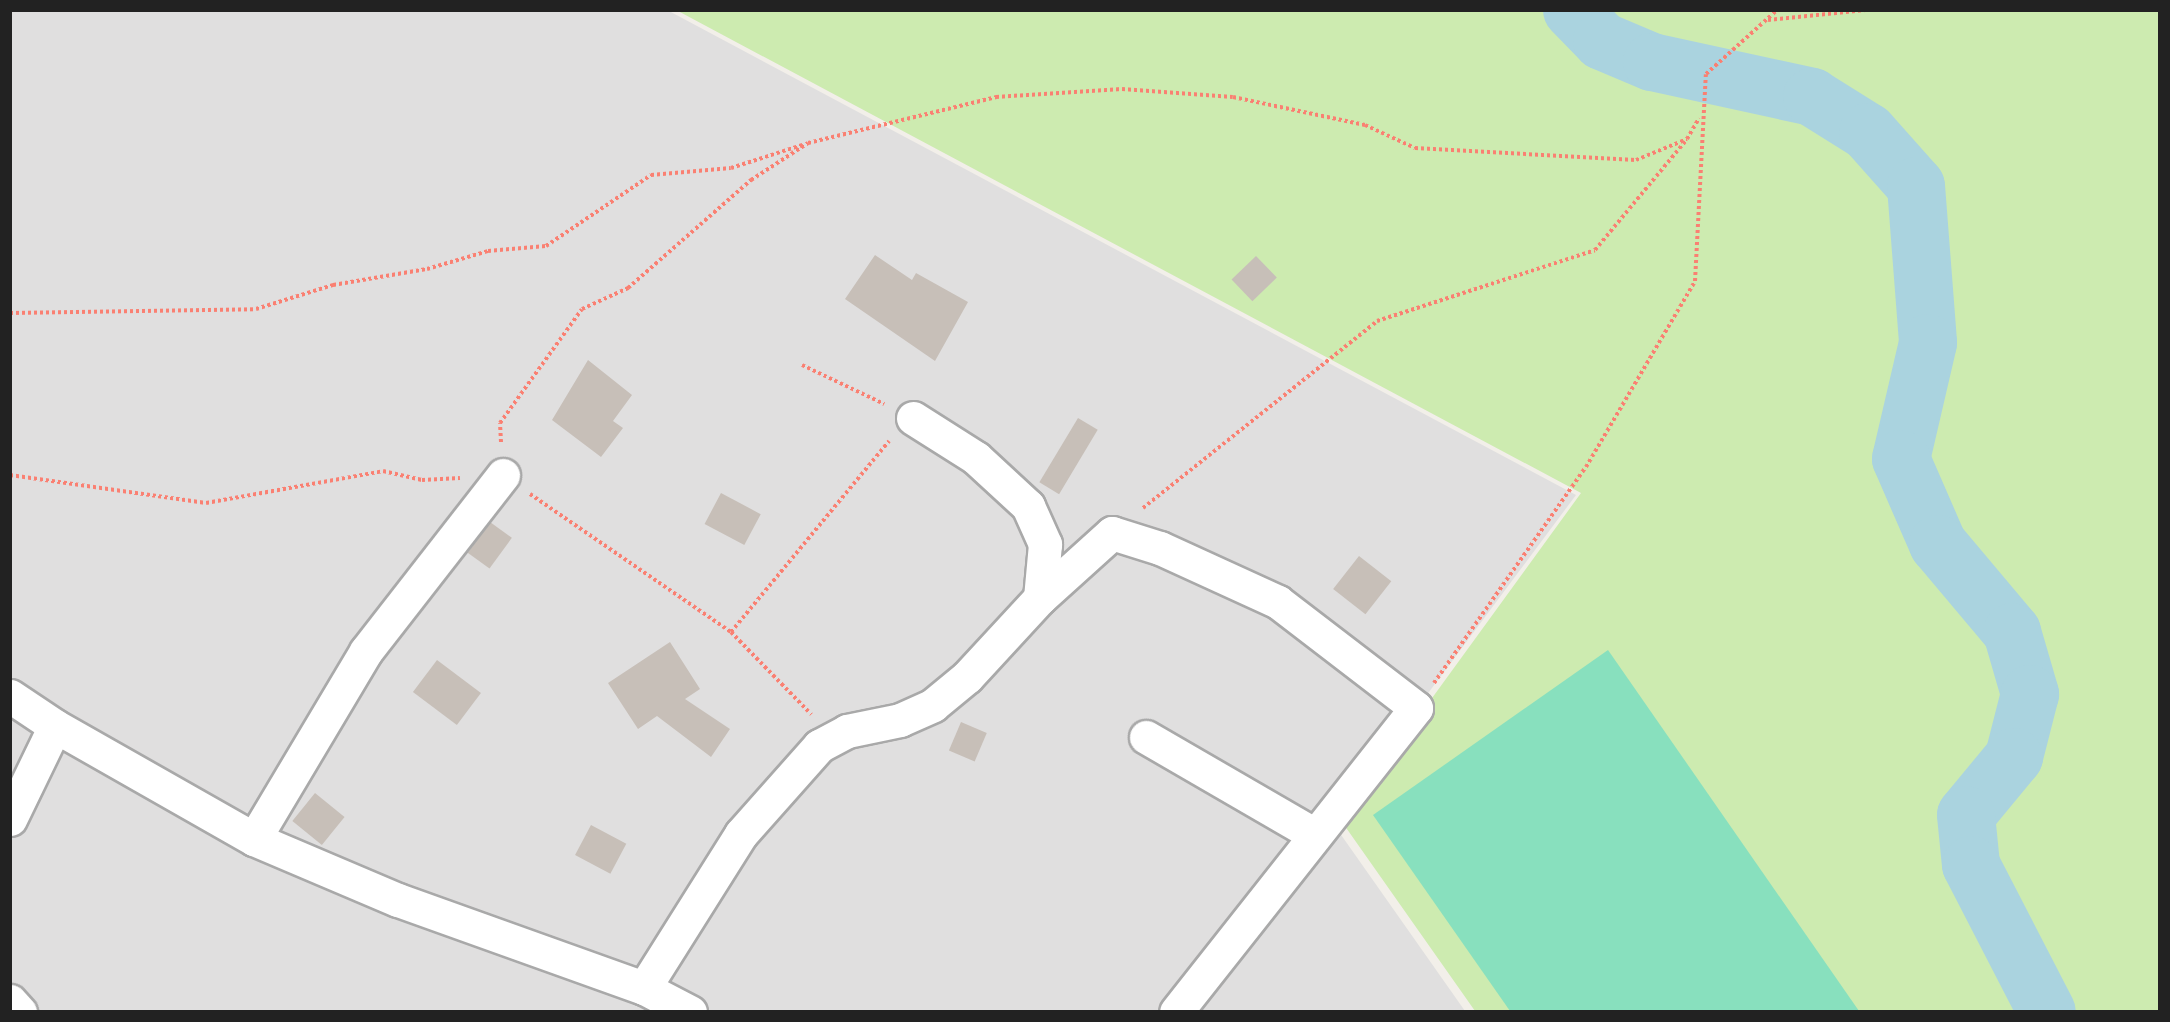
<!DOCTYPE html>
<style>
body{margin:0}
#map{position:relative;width:2170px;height:1022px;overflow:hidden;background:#f2efe9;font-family:"DM Sans",sans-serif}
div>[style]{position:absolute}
.residential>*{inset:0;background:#e0dfdf}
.grass>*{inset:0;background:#cdebb0}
.pitch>*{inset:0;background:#88e0be}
.river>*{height:58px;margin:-29px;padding:0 29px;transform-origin:29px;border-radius:29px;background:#aad3df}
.building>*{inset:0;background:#c7bfb8;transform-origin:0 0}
.path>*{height:4px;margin-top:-2px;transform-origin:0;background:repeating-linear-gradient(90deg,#fa8072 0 3px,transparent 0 6px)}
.roads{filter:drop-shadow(2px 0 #a9a9a9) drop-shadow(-2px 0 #a9a9a9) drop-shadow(0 2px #a9a9a9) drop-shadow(0 -2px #a9a9a9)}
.minor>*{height:33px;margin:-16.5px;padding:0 16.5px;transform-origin:16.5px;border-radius:16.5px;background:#fff}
span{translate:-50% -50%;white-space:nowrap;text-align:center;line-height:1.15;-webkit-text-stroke:5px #fff;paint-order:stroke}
.frame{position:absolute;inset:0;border:12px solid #222;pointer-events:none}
</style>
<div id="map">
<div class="residential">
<i style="clip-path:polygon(10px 11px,669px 11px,1576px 495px,1332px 822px,1465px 1011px,11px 1011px)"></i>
</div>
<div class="grass">
<i style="clip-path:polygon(678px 11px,2159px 11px,2159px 1011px,1475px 1011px,1342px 822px,1581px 493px)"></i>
</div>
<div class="pitch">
<i style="clip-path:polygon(1608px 650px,1859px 1011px,1510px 1011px,1373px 815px)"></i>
</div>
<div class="river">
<i style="left:1572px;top:10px;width:43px;rotate:45.9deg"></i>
<i style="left:1602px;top:41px;width:54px;rotate:22.8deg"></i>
<i style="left:1652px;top:62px;width:164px;rotate:12.3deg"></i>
<i style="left:1812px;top:97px;width:66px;rotate:32deg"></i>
<i style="left:1868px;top:132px;width:72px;rotate:48.4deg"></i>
<i style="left:1916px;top:186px;width:157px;rotate:85.6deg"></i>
<i style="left:1928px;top:343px;width:119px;rotate:103.1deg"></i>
<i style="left:1901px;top:459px;width:93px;rotate:66.5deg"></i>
<i style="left:1938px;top:544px;width:115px;rotate:49.9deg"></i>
<i style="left:2012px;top:632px;width:65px;rotate:73.8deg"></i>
<i style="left:2030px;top:694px;width:65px;rotate:104.3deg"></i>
<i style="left:2014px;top:757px;width:75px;rotate:129.6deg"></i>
<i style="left:1966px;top:815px;width:50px;rotate:84.3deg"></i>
<i style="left:1971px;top:865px;width:165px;rotate:62.7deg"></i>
</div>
<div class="building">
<i style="clip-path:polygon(875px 255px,912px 280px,916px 273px,968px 302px,935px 361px,845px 299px)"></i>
<i style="left:1256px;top:256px;width:30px;height:34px;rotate:46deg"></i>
<i style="clip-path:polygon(588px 360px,632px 395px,613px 421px,623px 428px,601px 457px,552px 420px)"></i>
<i style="left:1078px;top:418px;width:23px;height:75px;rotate:31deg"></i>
<i style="left:721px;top:493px;width:45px;height:35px;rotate:28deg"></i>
<i style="left:490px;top:522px;width:27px;height:38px;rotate:36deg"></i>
<i style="left:1359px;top:556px;width:41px;height:42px;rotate:38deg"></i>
<i style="clip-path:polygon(670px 642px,700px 689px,685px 699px,730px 729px,711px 757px,657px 716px,638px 729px,608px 683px)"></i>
<i style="left:437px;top:660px;width:55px;height:40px;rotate:37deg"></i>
<i style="left:961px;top:722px;width:28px;height:31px;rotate:23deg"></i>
<i style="left:315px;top:793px;width:38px;height:36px;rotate:39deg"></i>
<i style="left:591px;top:825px;width:40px;height:34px;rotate:28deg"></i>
</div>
<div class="path">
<i style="left:1768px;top:20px;width:98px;rotate:-5.9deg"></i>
<i style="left:10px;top:313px;width:246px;rotate:-0.9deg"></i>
<i style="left:256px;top:309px;width:81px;rotate:-17.3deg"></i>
<i style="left:333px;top:285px;width:95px;rotate:-9.7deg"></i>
<i style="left:427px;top:269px;width:64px;rotate:-16.4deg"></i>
<i style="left:488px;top:251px;width:58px;rotate:-4.9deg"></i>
<i style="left:546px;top:246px;width:127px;rotate:-34.1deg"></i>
<i style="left:651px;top:175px;width:80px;rotate:-5deg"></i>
<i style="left:731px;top:168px;width:75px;rotate:-17.9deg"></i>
<i style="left:802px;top:365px;width:91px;rotate:25.4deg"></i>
<i style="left:501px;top:442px;width:19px;rotate:-93deg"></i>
<i style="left:500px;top:423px;width:140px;rotate:-54.3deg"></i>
<i style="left:582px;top:309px;width:51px;rotate:-24.5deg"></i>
<i style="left:628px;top:288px;width:164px;rotate:-41.3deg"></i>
<i style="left:751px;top:180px;width:68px;rotate:-33deg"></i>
<i style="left:808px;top:143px;width:194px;rotate:-13.7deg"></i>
<i style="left:996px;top:97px;width:126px;rotate:-3.6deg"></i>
<i style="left:1122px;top:89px;width:111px;rotate:4.1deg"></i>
<i style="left:1233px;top:97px;width:135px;rotate:12deg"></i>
<i style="left:1365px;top:125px;width:55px;rotate:24.7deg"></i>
<i style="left:1415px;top:148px;width:221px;rotate:3.1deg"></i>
<i style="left:1636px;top:160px;width:55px;rotate:-22.4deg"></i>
<i style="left:10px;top:475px;width:198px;rotate:8.1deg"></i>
<i style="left:206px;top:503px;width:180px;rotate:-10.2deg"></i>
<i style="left:383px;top:471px;width:40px;rotate:13deg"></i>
<i style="left:422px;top:480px;width:38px;rotate:-3deg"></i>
<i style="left:530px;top:494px;width:244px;rotate:34.5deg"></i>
<i style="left:731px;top:632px;width:115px;rotate:45.7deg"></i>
<i style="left:1143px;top:508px;width:300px;rotate:-38.6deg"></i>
<i style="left:1377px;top:321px;width:229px;rotate:-18deg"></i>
<i style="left:1595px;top:250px;width:144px;rotate:-50.3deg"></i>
<i style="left:1687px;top:139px;width:24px;rotate:-60deg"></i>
<i style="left:731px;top:632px;width:248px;rotate:-50.4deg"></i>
<i style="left:1434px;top:683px;width:264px;rotate:-54.9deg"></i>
<i style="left:1586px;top:467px;width:216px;rotate:-59.6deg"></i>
<i style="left:1695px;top:281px;width:207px;rotate:-87deg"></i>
<i style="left:1706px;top:74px;width:96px;rotate:-42deg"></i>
</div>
<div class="roads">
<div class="minor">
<i style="left:913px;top:418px;width:75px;rotate:32.4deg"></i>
<i style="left:976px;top:458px;width:71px;rotate:42.7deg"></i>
<i style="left:1028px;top:506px;width:42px;rotate:65.9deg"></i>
<i style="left:1045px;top:544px;width:54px;rotate:95.3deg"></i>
<i style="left:10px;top:696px;width:54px;rotate:33.7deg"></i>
<i style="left:55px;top:726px;width:229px;rotate:29.6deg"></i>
<i style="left:254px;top:839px;width:156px;rotate:23deg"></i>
<i style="left:398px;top:900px;width:261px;rotate:19.7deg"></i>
<i style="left:644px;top:988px;width:52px;rotate:27.6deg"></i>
<i style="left:1146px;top:737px;width:195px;rotate:30.1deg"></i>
<i style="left:10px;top:819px;width:103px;rotate:-64.2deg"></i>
<i style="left:254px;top:839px;width:219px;rotate:-59.2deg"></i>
<i style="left:366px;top:651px;width:223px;rotate:-52.1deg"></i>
<i style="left:644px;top:988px;width:182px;rotate:-57.8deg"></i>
<i style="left:741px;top:834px;width:118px;rotate:-48.4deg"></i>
<i style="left:819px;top:746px;width:32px;rotate:-28deg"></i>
<i style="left:847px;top:731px;width:54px;rotate:-11.7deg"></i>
<i style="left:900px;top:720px;width:36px;rotate:-24deg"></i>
<i style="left:933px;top:705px;width:44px;rotate:-39.5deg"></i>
<i style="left:967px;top:677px;width:108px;rotate:-47.3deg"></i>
<i style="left:1040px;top:598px;width:97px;rotate:-42.1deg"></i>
<i style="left:1112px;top:533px;width:50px;rotate:17.4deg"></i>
<i style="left:1160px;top:548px;width:130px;rotate:24.6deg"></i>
<i style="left:1278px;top:602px;width:174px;rotate:37.5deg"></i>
<i style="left:1416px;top:708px;width:387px;rotate:128.3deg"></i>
<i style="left:10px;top:1001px;width:15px;rotate:48deg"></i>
</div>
</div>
<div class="frame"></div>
</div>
